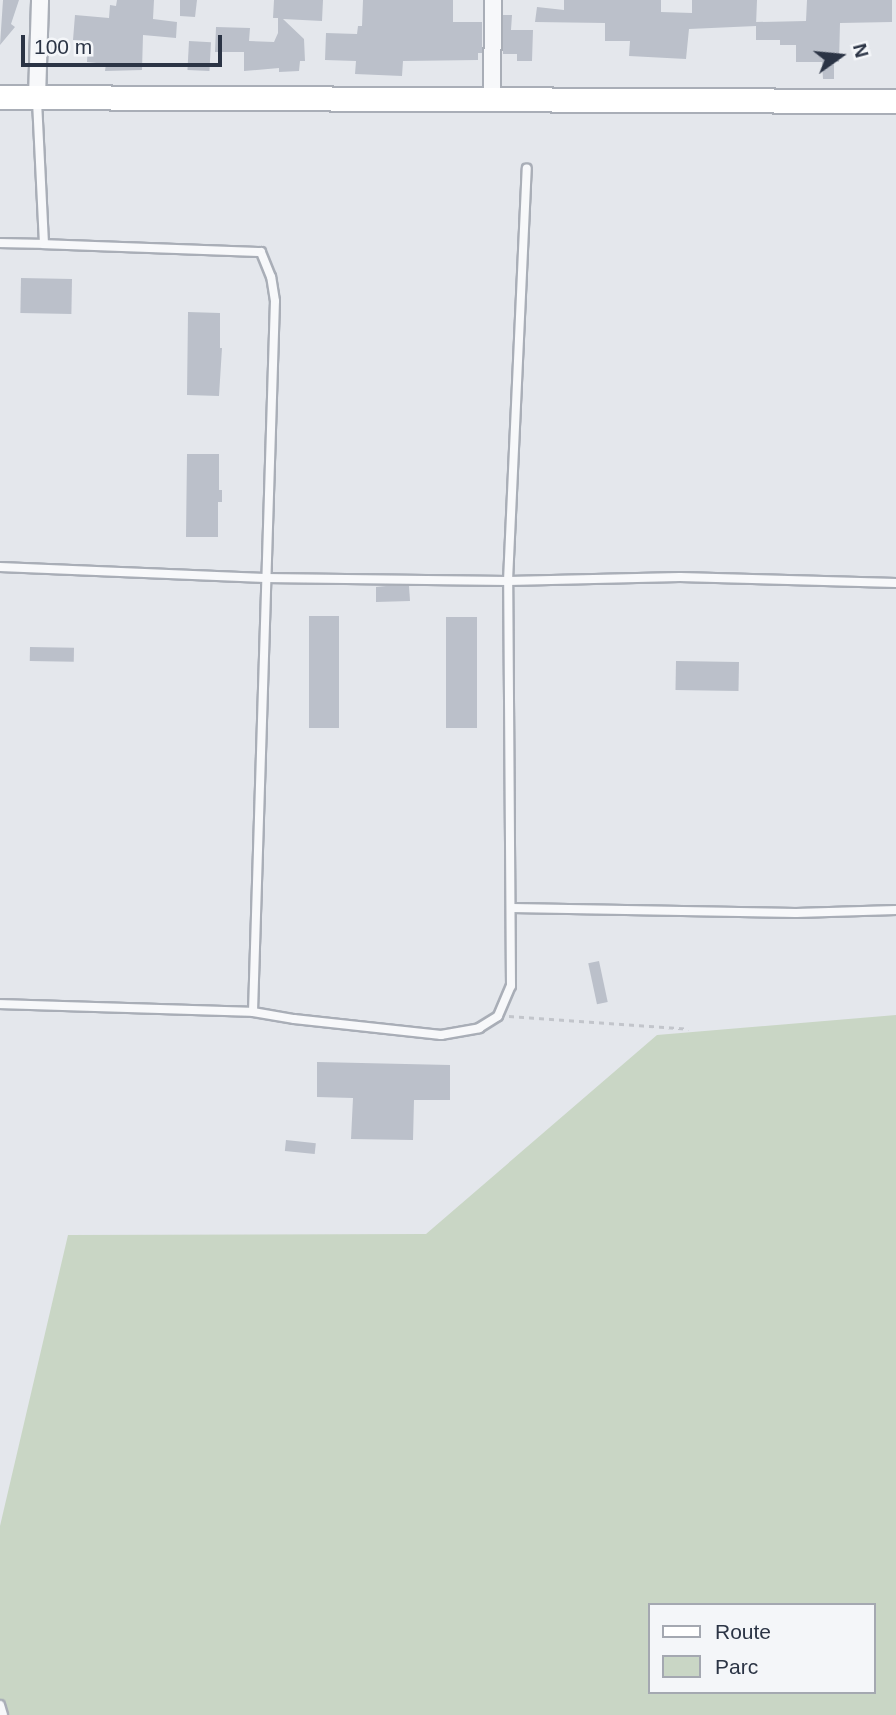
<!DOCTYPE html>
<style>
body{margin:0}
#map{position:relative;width:896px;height:1715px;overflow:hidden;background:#e4e7ec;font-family:Arial,sans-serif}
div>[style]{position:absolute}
.green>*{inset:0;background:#c9d6c5}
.building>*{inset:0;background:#bbc0ca;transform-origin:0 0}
.path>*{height:2.5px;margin-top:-1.25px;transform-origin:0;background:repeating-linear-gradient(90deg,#c2c5cb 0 5px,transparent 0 10px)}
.roads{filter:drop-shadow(2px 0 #a9aeb7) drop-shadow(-2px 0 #a9aeb7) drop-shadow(0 2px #a9aeb7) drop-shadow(0 -2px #a9aeb7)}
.lane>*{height:8px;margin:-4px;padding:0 4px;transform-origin:4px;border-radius:4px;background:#f7f8fa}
.street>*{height:16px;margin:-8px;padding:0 8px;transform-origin:8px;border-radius:8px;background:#f7f8fa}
.secondary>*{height:23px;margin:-11.5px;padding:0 11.5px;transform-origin:11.5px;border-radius:11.5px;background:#fff}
span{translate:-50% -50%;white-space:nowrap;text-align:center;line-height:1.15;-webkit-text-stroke:6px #f4f6f9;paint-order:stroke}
.legend{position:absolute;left:648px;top:1603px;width:228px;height:91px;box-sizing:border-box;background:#f4f6f9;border:2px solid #a4a8b1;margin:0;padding:9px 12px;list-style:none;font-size:21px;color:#2b3445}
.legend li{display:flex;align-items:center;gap:14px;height:35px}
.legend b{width:35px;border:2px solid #a4a8b1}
.north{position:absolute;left:805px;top:21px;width:70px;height:70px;-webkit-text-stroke:5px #f4f6f9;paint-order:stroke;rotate:75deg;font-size:19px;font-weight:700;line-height:28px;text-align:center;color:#2b3445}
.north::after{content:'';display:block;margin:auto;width:24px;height:32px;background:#2b3445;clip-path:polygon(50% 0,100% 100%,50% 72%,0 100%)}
.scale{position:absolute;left:21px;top:35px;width:201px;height:32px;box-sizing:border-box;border:4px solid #2b3445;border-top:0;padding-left:9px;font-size:21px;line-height:24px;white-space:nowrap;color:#2b3445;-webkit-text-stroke:5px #f4f6f9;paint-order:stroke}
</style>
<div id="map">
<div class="green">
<i style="clip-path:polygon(evenodd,896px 1015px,896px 1715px,0 1715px,0 1526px,68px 1235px,426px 1234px,657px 1035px,896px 1015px,649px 1605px,873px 1605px,873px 1692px,649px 1692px,649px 1605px)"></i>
</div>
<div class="building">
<i style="clip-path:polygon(3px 0,19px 0,11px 24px,15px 27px,0 45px)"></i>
<i style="clip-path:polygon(117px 0,154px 0,153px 19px,177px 22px,176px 38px,143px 35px,142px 70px,105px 71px,106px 64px,87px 62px,88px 42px,73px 40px,75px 15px,109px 18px,110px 5px,116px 6px)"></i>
<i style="clip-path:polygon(180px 0,197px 0,195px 17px,180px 16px)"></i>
<i style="clip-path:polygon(274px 0,323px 0,322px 21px,283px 19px,304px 39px,305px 61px,300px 61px,299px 71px,279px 72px,279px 68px,244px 71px,244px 52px,215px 52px,216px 27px,250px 28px,249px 41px,274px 42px,278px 33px,278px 18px,273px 18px)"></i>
<i style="clip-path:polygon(363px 0,453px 0,453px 22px,482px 22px,482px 53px,478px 53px,478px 60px,403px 61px,402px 76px,355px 74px,356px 61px,325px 60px,326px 33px,357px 34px,358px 26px,362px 26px)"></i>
<i style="clip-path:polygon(564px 0,661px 0,661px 12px,692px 13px,692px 0,757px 0,756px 26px,689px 29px,686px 59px,629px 56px,630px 41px,605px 41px,605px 23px,535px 22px,537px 7px,564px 10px)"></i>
<i style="clip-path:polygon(807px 0,892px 0,892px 22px,840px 23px,839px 62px,834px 62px,834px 79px,823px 79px,822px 62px,796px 62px,796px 45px,780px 45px,780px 40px,756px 40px,756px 22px,806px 21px)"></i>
<i style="clip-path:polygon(503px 15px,512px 15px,511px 30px,533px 30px,532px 61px,517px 61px,517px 54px,503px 54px)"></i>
<i style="left:189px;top:41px;width:22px;height:29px;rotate:3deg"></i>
<i style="left:21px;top:278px;width:51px;height:35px;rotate:1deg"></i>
<i style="clip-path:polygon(188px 312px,220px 313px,220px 348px,222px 348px,219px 396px,187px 395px)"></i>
<i style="clip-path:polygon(187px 454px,219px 454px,219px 490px,222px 490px,222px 502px,218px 502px,218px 537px,186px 537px)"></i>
<i style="clip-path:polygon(386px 586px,409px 586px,410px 601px,376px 602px,376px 587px)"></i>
<i style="left:309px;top:616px;width:30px;height:112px"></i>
<i style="left:446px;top:617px;width:31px;height:111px"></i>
<i style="left:30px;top:647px;width:44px;height:14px;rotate:1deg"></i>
<i style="left:676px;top:661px;width:63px;height:29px;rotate:1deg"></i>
<i style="left:599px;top:961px;width:42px;height:11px;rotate:78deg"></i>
<i style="clip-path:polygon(317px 1062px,450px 1065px,450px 1100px,414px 1100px,413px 1140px,351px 1139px,353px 1098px,317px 1097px)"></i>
<i style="left:286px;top:1140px;width:30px;height:11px;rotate:6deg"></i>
</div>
<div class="path">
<i style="left:509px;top:1016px;width:180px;rotate:4.1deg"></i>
</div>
<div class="roads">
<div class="lane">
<i style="left:0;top:243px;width:44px;rotate:1.3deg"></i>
<i style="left:0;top:567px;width:265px;rotate:2.4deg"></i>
<i style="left:265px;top:578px;width:243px;rotate:0.7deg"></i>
<i style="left:508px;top:581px;width:172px;rotate:-1.3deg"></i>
<i style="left:680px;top:577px;width:216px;rotate:1.6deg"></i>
<i style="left:512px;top:908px;width:284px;rotate:1deg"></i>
<i style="left:796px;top:913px;width:100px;rotate:-1.7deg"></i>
<i style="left:0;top:1004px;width:253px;rotate:1.8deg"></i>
<i style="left:253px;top:1012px;width:711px;rotate:-88.23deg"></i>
<i style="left:275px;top:301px;width:24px;rotate:-99deg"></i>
<i style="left:271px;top:277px;width:27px;rotate:-112deg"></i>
<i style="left:261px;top:252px;width:217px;rotate:-177.9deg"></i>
<i style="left:44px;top:244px;width:143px;rotate:-92.8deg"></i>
<i style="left:253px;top:1012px;width:42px;rotate:9.7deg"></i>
<i style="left:294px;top:1019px;width:148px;rotate:6.2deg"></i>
<i style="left:441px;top:1035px;width:39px;rotate:-10deg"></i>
<i style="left:479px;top:1028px;width:22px;rotate:-32deg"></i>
<i style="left:498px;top:1016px;width:33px;rotate:-67deg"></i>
<i style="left:511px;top:986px;width:405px;rotate:-90.4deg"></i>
<i style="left:508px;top:581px;width:413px;rotate:-87.4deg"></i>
<i style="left:0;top:1705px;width:10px;rotate:73deg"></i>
</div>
<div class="street">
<i style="left:37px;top:97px;width:97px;rotate:-88.2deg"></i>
<i style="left:492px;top:99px;width:99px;rotate:-89.4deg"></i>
</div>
<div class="secondary">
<i style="left:0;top:97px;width:896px;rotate:0.26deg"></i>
</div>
</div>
<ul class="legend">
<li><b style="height:9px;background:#fff"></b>Route</li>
<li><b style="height:19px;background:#c9d6c5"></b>Parc</li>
</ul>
<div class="north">N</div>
<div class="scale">100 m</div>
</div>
